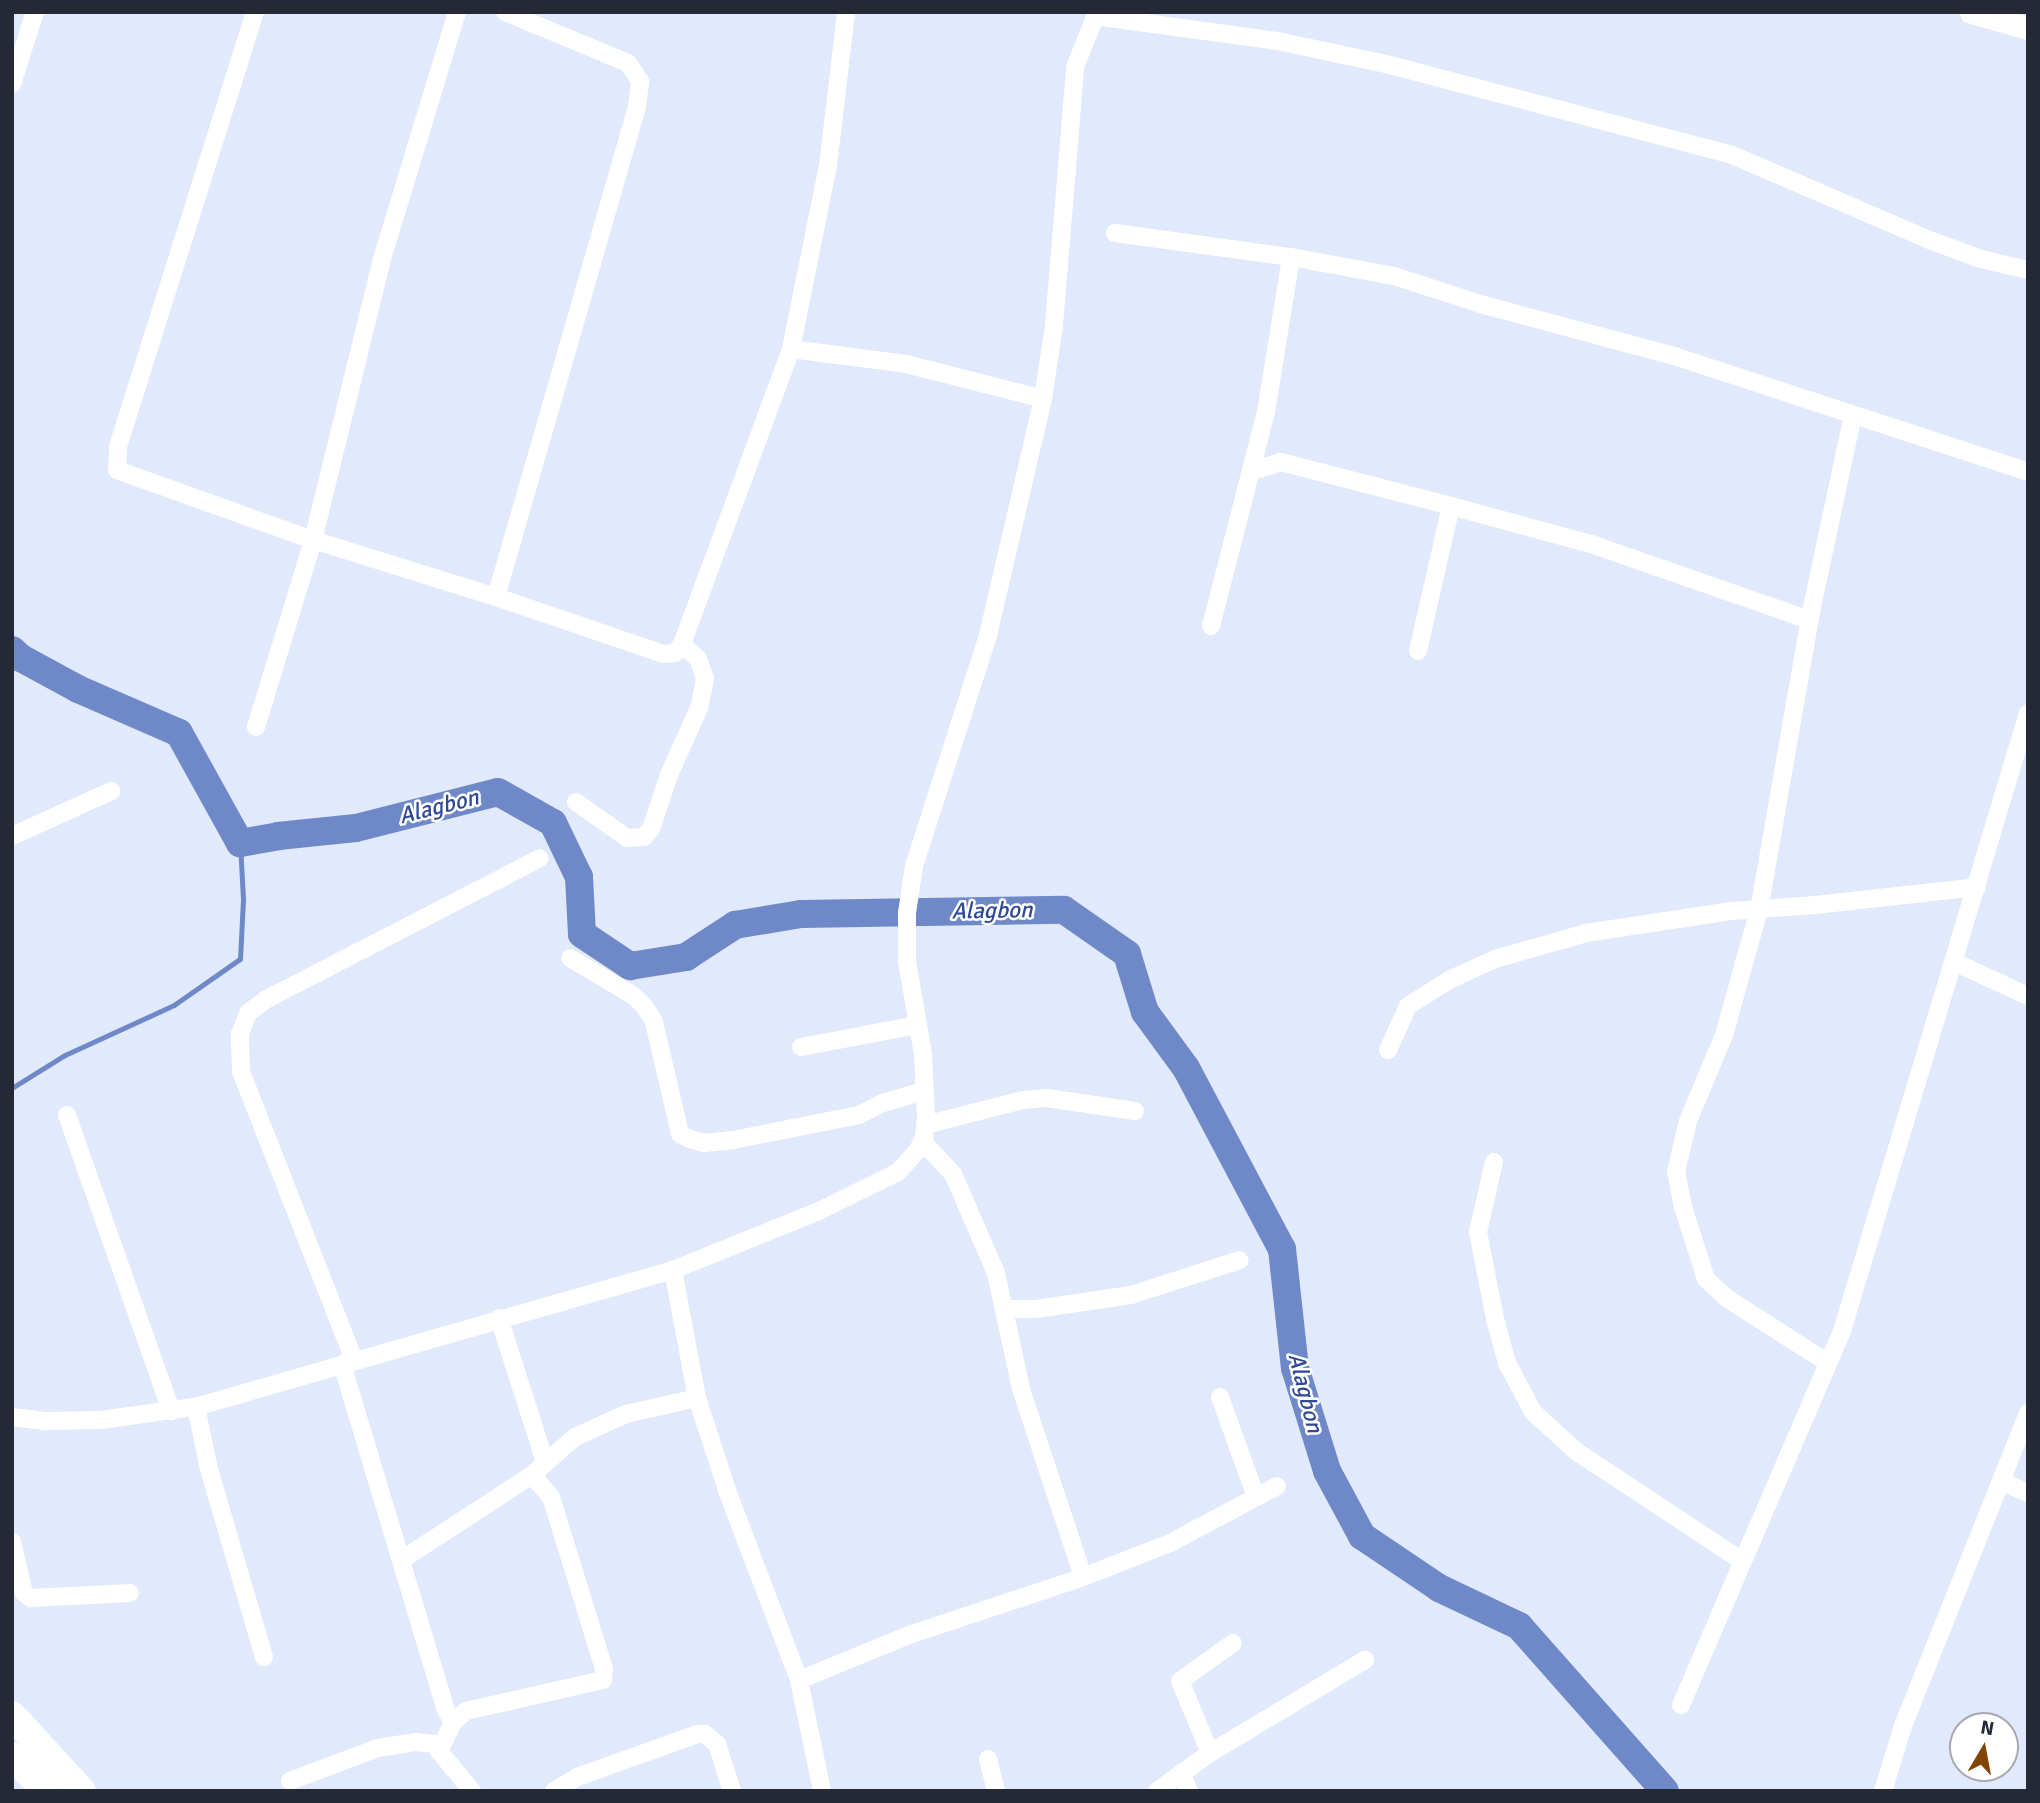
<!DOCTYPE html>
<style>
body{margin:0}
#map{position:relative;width:2040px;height:1803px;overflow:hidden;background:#e1e9fc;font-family:Signika,sans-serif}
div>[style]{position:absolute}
.stream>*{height:4.5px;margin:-2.25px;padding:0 2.25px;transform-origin:2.25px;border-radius:2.25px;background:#6f88c8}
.river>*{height:28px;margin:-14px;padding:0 14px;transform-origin:14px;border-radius:14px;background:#6f88c8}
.minor>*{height:18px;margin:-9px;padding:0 9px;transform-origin:9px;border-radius:9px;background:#fff}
.tertiary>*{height:23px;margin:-11.5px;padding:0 11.5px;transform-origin:11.5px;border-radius:11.5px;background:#fff}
.primary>*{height:28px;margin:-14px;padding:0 14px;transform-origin:14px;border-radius:14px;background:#fff}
span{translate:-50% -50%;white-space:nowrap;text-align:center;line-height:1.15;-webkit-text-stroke:5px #fff;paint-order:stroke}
.water-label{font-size:23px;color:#2f4996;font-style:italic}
.frame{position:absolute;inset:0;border:14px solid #242935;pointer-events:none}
.north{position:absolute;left:1949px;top:1712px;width:70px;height:70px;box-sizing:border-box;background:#fff;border:2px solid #a7a9ae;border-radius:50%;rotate:10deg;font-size:19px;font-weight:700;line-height:28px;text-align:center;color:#242935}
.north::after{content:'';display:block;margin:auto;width:24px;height:32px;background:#824404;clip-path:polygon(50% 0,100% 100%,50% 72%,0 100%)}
</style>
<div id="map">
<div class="stream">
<i style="left:12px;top:1088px;width:62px;rotate:-31.9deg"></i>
<i style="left:65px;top:1055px;width:120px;rotate:-24.6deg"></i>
<i style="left:174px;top:1005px;width:80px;rotate:-34.9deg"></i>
<i style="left:240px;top:959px;width:60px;rotate:-87.1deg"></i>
<i style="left:243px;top:899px;width:56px;rotate:-93.1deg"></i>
</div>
<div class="river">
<i style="left:12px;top:650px;width:12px;rotate:42deg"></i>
<i style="left:21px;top:658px;width:65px;rotate:28.5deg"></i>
<i style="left:78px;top:689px;width:110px;rotate:23.5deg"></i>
<i style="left:179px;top:733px;width:126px;rotate:61deg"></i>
<i style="left:240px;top:843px;width:39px;rotate:-10deg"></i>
<i style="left:278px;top:836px;width:78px;rotate:-5.9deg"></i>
<i style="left:356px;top:828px;width:146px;rotate:-14.2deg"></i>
<i style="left:498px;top:792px;width:63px;rotate:29.4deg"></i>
<i style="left:553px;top:823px;width:60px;rotate:64.3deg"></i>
<i style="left:579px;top:877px;width:57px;rotate:87deg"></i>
<i style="left:582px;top:934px;width:58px;rotate:33.7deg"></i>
<i style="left:630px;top:966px;width:57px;rotate:-9.1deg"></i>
<i style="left:686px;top:957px;width:59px;rotate:-33.1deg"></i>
<i style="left:735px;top:925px;width:67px;rotate:-9.5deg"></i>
<i style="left:801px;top:914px;width:263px;rotate:-0.9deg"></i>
<i style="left:1064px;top:910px;width:77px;rotate:34.9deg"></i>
<i style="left:1127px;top:954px;width:61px;rotate:72.8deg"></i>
<i style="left:1145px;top:1012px;width:69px;rotate:53.8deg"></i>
<i style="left:1186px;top:1068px;width:205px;rotate:62.1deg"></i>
<i style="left:1282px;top:1249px;width:120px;rotate:83.8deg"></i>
<i style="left:1295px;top:1368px;width:108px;rotate:72.7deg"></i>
<i style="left:1327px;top:1471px;width:74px;rotate:61.7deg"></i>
<i style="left:1362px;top:1536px;width:93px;rotate:34deg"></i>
<i style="left:1439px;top:1588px;width:89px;rotate:25.4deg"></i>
<i style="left:1519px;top:1626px;width:220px;rotate:48.5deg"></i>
</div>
<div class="minor">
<i style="left:255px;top:12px;width:456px;rotate:107.5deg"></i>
<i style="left:118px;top:447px;width:23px;rotate:92deg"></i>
<i style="left:117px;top:470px;width:208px;rotate:19.7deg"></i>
<i style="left:313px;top:540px;width:192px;rotate:17.3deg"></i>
<i style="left:496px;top:597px;width:176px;rotate:18.8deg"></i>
<i style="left:663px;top:654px;width:12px;rotate:-5deg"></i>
<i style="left:675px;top:653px;width:11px;rotate:-52deg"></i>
<i style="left:682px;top:644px;width:314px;rotate:-69.7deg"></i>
<i style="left:791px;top:349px;width:187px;rotate:-78.6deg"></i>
<i style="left:828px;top:166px;width:155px;rotate:-83.3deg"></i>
<i style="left:1095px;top:16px;width:184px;rotate:7.8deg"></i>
<i style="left:1277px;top:41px;width:111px;rotate:11.9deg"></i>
<i style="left:1386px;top:64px;width:358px;rotate:14.7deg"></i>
<i style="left:1732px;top:155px;width:218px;rotate:23.3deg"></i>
<i style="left:1932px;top:241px;width:52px;rotate:20.2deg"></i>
<i style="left:1981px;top:259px;width:48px;rotate:13.2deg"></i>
<i style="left:12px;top:84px;width:76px;rotate:-72.3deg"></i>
<i style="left:1115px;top:233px;width:178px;rotate:7.8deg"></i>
<i style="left:1291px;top:257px;width:105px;rotate:10.5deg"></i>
<i style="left:1394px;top:276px;width:95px;rotate:17.9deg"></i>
<i style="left:1484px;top:305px;width:197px;rotate:15deg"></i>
<i style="left:1674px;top:356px;width:373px;rotate:18.1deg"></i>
<i style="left:791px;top:349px;width:116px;rotate:7.4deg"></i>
<i style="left:906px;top:364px;width:141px;rotate:14.3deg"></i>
<i style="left:1252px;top:471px;width:30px;rotate:-17deg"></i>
<i style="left:1281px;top:462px;width:176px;rotate:14.5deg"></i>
<i style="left:1451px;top:506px;width:145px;rotate:15.2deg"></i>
<i style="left:1591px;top:544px;width:231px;rotate:19.2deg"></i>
<i style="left:496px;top:597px;width:510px;rotate:-73.95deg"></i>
<i style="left:637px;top:107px;width:26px;rotate:-83deg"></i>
<i style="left:640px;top:81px;width:22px;rotate:-124deg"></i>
<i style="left:628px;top:63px;width:133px;rotate:-157.5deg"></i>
<i style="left:1211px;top:626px;width:221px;rotate:-75.6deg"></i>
<i style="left:1266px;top:412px;width:157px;rotate:-80.8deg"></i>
<i style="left:1418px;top:651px;width:149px;rotate:-77.2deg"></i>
<i style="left:256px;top:727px;width:195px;rotate:-73deg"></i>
<i style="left:313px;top:540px;width:289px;rotate:-76.2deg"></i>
<i style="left:382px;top:259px;width:258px;rotate:-73.1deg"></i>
<i style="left:576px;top:802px;width:62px;rotate:35.2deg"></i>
<i style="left:627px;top:838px;width:17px;rotate:-3deg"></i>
<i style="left:644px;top:837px;width:11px;rotate:-49deg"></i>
<i style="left:651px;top:829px;width:57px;rotate:-71.6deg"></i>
<i style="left:669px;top:775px;width:73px;rotate:-65.9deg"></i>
<i style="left:699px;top:708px;width:30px;rotate:-78deg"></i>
<i style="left:705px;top:679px;width:21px;rotate:-109deg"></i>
<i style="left:698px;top:659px;width:22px;rotate:-137deg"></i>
<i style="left:12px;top:836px;width:109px;rotate:-24.4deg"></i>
<i style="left:570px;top:958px;width:74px;rotate:30.7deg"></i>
<i style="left:634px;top:996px;width:16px;rotate:45deg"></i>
<i style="left:645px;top:1007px;width:17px;rotate:59deg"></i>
<i style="left:654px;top:1022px;width:115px;rotate:76.9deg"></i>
<i style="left:680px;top:1134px;width:11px;rotate:27deg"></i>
<i style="left:690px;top:1139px;width:15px;rotate:16deg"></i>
<i style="left:704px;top:1143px;width:29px;rotate:-6deg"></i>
<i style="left:733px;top:1140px;width:128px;rotate:-11.2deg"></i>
<i style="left:859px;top:1115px;width:27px;rotate:-27deg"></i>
<i style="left:883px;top:1103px;width:43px;rotate:-16.3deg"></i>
<i style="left:1954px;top:962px;width:81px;rotate:24.7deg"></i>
<i style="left:801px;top:1047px;width:118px;rotate:-10.7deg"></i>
<i style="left:1388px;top:1050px;width:48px;rotate:-65.6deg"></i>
<i style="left:1408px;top:1006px;width:49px;rotate:-32.4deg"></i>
<i style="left:1449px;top:980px;width:51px;rotate:-24.5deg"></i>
<i style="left:1495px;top:959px;width:95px;rotate:-15.9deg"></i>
<i style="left:1586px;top:933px;width:148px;rotate:-8.6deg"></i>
<i style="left:1732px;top:911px;width:83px;rotate:-4.1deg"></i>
<i style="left:1815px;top:905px;width:163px;rotate:-6.3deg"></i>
<i style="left:67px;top:1115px;width:314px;rotate:70.6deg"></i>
<i style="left:925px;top:1125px;width:101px;rotate:-14.3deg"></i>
<i style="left:1023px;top:1100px;width:24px;rotate:-5deg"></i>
<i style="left:1047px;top:1098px;width:89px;rotate:8.4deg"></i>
<i style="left:922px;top:1141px;width:45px;rotate:46.8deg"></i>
<i style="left:953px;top:1174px;width:108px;rotate:66.5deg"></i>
<i style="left:996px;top:1273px;width:119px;rotate:77.8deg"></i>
<i style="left:1021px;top:1389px;width:198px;rotate:71.7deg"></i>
<i style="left:1494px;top:1162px;width:72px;rotate:102.9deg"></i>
<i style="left:1478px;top:1232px;width:89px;rotate:78.9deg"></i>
<i style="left:1495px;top:1319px;width:46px;rotate:74.7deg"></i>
<i style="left:1507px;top:1363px;width:55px;rotate:62deg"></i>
<i style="left:1533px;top:1412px;width:59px;rotate:42.3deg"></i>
<i style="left:1577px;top:1452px;width:198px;rotate:33.4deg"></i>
<i style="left:673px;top:1270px;width:130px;rotate:79.4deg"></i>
<i style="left:697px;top:1398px;width:100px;rotate:71.9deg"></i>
<i style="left:728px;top:1493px;width:200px;rotate:69.2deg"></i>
<i style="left:799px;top:1680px;width:113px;rotate:78.3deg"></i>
<i style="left:1006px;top:1309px;width:30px"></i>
<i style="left:1036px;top:1309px;width:96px;rotate:-8.4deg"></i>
<i style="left:1131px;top:1295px;width:114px;rotate:-17.8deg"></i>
<i style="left:499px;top:1318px;width:151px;rotate:72.3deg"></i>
<i style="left:354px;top:1360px;width:310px;rotate:-111.4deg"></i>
<i style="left:241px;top:1071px;width:37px;rotate:-92deg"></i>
<i style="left:240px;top:1034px;width:22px;rotate:-69deg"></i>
<i style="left:248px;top:1013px;width:21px;rotate:-37deg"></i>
<i style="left:265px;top:1000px;width:309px;rotate:-27.3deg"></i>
<i style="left:1828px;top:1363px;width:119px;rotate:-147.4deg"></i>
<i style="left:1728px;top:1299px;width:30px;rotate:-138deg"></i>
<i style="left:1706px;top:1279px;width:76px;rotate:-107.7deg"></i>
<i style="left:1683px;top:1207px;width:36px;rotate:-101deg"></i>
<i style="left:1676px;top:1172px;width:52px;rotate:-76.8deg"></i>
<i style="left:1688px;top:1121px;width:93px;rotate:-67.3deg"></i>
<i style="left:1724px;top:1035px;width:130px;rotate:-74.4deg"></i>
<i style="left:1759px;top:910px;width:303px;rotate:-80.1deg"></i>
<i style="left:1811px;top:612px;width:201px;rotate:-78deg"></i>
<i style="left:342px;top:1364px;width:359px;rotate:73.3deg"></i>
<i style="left:445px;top:1708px;width:16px;rotate:60deg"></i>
<i style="left:1220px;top:1397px;width:106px;rotate:70.2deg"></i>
<i style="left:196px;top:1407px;width:63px;rotate:78.2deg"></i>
<i style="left:209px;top:1469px;width:196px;rotate:73.7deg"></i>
<i style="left:12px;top:1417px;width:35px;rotate:7deg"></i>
<i style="left:47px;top:1421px;width:54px;rotate:-1.1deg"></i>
<i style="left:101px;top:1420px;width:99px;rotate:-8.1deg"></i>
<i style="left:199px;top:1406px;width:493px;rotate:-16deg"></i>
<i style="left:673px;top:1270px;width:157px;rotate:-22deg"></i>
<i style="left:819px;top:1211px;width:88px;rotate:-26.3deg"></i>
<i style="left:898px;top:1172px;width:30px;rotate:-48deg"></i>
<i style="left:918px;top:1150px;width:14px;rotate:-65deg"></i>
<i style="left:924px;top:1137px;width:18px;rotate:-84deg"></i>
<i style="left:926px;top:1119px;width:65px;rotate:-92.6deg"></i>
<i style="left:923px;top:1054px;width:94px;rotate:-99.8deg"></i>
<i style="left:907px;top:961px;width:48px;rotate:-90deg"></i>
<i style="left:907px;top:913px;width:48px;rotate:-81.5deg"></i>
<i style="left:914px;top:866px;width:243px;rotate:-72.2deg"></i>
<i style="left:988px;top:635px;width:242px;rotate:-76.9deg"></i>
<i style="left:1043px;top:399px;width:75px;rotate:-81.5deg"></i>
<i style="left:1054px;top:325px;width:259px;rotate:-85.3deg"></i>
<i style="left:1075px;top:67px;width:59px;rotate:-68.2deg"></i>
<i style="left:2001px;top:1481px;width:30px;rotate:24deg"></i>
<i style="left:12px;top:1542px;width:52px;rotate:76.8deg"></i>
<i style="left:24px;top:1593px;width:9px;rotate:36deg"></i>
<i style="left:31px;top:1598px;width:99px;rotate:-2.9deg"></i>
<i style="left:403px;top:1559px;width:154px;rotate:-33.1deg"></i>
<i style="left:532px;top:1475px;width:57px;rotate:-41.5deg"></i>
<i style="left:575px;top:1437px;width:56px;rotate:-24.3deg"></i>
<i style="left:626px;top:1414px;width:73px;rotate:-12.7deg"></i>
<i style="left:799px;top:1680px;width:122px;rotate:-22.2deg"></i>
<i style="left:912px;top:1634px;width:180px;rotate:-18.4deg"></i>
<i style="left:1083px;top:1577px;width:93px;rotate:-21.3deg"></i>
<i style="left:1170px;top:1543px;width:121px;rotate:-28deg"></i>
<i style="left:1681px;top:1705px;width:407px;rotate:-66.7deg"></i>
<i style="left:1842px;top:1331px;width:645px;rotate:-73.25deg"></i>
<i style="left:1210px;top:1753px;width:78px;rotate:-112.6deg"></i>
<i style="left:1180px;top:1681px;width:65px;rotate:-35.6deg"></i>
<i style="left:988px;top:1759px;width:33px;rotate:76deg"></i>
<i style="left:1181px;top:1773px;width:20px;rotate:66deg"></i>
<i style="left:290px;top:1781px;width:94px;rotate:-20.6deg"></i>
<i style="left:378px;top:1748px;width:37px;rotate:-9deg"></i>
<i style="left:415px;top:1742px;width:27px;rotate:6deg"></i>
<i style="left:472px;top:1791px;width:52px;rotate:-129.5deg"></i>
<i style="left:439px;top:1751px;width:32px;rotate:-64deg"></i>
<i style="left:453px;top:1722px;width:17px;rotate:-40deg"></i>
<i style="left:466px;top:1711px;width:140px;rotate:-12.8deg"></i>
<i style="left:603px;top:1680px;width:11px;rotate:-85deg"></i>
<i style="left:604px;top:1669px;width:180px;rotate:-107.1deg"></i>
<i style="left:551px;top:1497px;width:29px;rotate:-131deg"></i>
<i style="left:554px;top:1791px;width:27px;rotate:-31deg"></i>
<i style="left:577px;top:1777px;width:128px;rotate:-19.6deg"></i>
<i style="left:698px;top:1734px;width:7px"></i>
<i style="left:705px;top:1734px;width:16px;rotate:40deg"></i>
<i style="left:717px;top:1744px;width:49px;rotate:72.3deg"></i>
<i style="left:1157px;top:1791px;width:65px;rotate:-35.6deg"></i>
<i style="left:1210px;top:1753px;width:181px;rotate:-31deg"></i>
<i style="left:1883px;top:1791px;width:68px;rotate:-72.9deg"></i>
<i style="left:1903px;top:1726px;width:337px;rotate:-68.2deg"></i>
</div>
<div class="tertiary">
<i style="left:1971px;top:12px;width:59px;rotate:15.7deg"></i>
</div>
<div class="primary">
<i style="left:12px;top:1715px;width:103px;rotate:47.4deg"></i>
<i style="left:12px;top:1756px;width:49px;rotate:45.8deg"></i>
</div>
<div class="water-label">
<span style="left:439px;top:807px;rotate:-14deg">Alagbon</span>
<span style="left:992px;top:911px;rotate:-1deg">Alagbon</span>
<span style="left:1305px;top:1393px;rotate:76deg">Alagbon</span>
</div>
<div class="frame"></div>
<div class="north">N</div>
</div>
